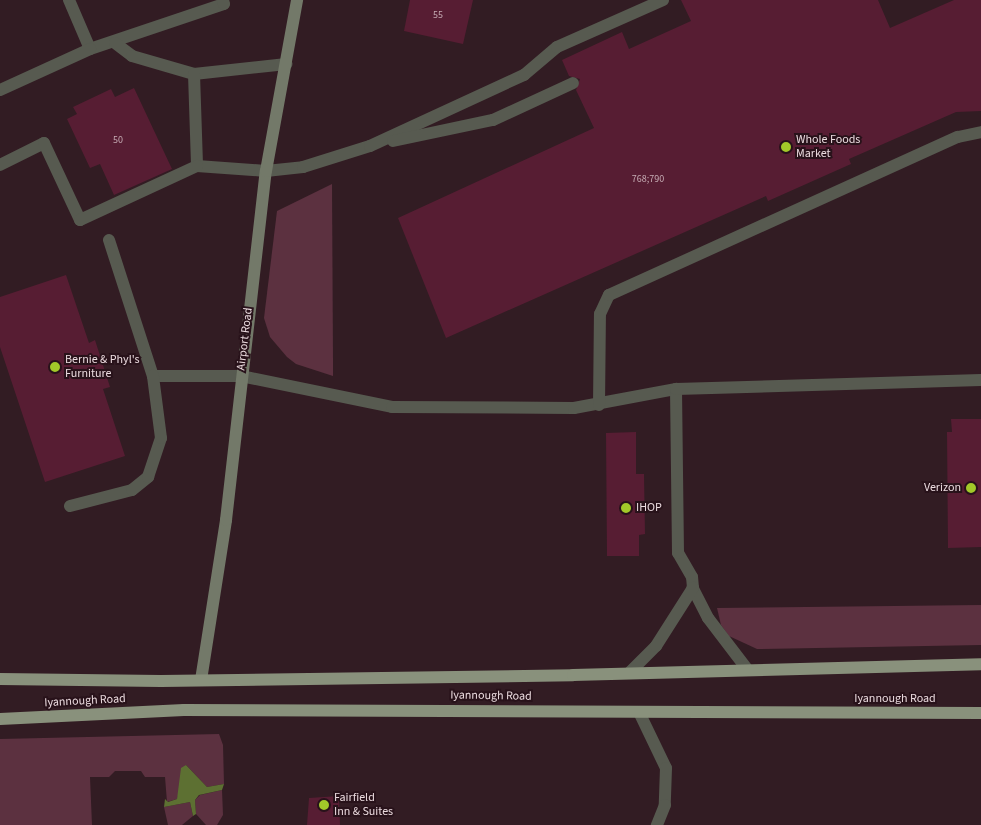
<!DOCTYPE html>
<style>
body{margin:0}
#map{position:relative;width:981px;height:825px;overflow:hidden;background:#321c23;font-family:"Source Sans 3",sans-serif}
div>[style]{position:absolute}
.green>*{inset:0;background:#5c3140}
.water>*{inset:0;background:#5d7032}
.building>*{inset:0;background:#571d33}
.lane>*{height:12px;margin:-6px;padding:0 6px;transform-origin:6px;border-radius:6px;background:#575a50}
.secondary>*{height:12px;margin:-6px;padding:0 6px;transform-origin:6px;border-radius:6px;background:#737969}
.primary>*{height:12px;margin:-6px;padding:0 6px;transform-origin:6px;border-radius:6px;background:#89917c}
.dots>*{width:14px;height:14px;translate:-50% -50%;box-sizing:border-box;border:2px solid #28121a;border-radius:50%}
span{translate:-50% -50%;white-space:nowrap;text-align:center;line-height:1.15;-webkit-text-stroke:4px #28121a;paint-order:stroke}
.number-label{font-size:10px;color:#c6acb4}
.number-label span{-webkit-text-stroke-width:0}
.poi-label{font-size:12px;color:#ebdbdf}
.left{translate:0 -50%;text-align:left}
.right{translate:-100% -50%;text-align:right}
.street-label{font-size:12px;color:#ebdbdf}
</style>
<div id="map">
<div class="green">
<i style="clip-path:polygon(332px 184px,333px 363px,333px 376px,296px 364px,287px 357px,270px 337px,264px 318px,277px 211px)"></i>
<i style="clip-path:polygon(981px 605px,981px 645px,757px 649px,729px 636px,721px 625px,717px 608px)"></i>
<i style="clip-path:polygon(219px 734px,223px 745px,224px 784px,207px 787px,186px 765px,177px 799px,167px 802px,165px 777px,145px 777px,141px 771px,115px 771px,109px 777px,90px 777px,92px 825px,0 825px,0 739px)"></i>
<i style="clip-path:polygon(222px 790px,223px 815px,217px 825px,206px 825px,196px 814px,195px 800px,200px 795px)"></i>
<i style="clip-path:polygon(190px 802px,193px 816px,182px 825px,168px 825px,164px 807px)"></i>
</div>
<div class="water">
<i style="clip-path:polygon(186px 765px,207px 787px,224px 784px,222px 790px,199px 795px,195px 800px,196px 814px,193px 816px,190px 802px,164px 807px,165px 799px,168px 802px,177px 799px,181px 768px)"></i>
</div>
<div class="building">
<i style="clip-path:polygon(410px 0,473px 0,463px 44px,404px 31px)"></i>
<i style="clip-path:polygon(681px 0,878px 0,890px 28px,954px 0,981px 0,981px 111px,956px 112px,849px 159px,851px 164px,768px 201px,766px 196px,446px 338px,398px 218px,594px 128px,576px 90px,580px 79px,569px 76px,562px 60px,622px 32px,629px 49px,691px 21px)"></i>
<i style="clip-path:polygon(134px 88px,172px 169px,114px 195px,100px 164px,90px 168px,67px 119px,77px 114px,73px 107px,111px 89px,115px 97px)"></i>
<i style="clip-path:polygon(66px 275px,89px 343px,95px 340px,110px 387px,103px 389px,125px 456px,45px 482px,0 347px,0 297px)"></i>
<i style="clip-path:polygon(951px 419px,981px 419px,981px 547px,948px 548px,947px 432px,952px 432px)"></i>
<i style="clip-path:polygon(636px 432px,636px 474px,644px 474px,645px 534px,639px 535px,639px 556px,607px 556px,606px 433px)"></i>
<i style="clip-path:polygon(339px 796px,340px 825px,307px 825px,309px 798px)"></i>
</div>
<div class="lane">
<i style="left:69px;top:0;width:53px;rotate:66.8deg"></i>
<i style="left:90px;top:49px;width:141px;rotate:-18.6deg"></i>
<i style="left:224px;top:4px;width:4px;rotate:-104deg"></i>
<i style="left:115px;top:43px;width:21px;rotate:37deg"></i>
<i style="left:132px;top:56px;width:65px;rotate:16.2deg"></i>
<i style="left:194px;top:74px;width:93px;rotate:-6.2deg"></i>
<i style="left:194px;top:74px;width:92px;rotate:88.1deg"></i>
<i style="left:197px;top:166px;width:69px;rotate:4.1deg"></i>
<i style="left:266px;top:171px;width:37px;rotate:-6deg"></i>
<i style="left:303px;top:167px;width:70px;rotate:-17.4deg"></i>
<i style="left:370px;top:146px;width:170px;rotate:-24.8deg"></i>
<i style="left:524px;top:75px;width:43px;rotate:-40.3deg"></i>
<i style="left:557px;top:47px;width:116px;rotate:-23.9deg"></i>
<i style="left:0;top:90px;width:99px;rotate:-24.5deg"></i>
<i style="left:393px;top:141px;width:102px;rotate:-11.9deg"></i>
<i style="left:493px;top:120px;width:88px;rotate:-24.8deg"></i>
<i style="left:0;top:165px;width:49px;rotate:-26.6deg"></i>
<i style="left:44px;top:143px;width:85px;rotate:64.9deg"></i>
<i style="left:80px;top:220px;width:129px;rotate:-24.8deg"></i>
<i style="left:109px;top:240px;width:143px;rotate:72.1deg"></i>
<i style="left:153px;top:376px;width:88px"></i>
<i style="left:241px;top:376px;width:154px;rotate:11.6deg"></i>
<i style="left:392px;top:407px;width:182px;rotate:0.3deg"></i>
<i style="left:574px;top:408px;width:104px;rotate:-10.6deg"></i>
<i style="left:599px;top:405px;width:91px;rotate:-89.4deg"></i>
<i style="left:600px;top:314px;width:21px;rotate:-65deg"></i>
<i style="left:609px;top:295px;width:383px;rotate:-24.4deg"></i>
<i style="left:958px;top:137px;width:24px;rotate:-12deg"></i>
<i style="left:70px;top:506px;width:64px;rotate:-14.5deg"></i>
<i style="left:132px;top:490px;width:21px;rotate:-39deg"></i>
<i style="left:148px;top:477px;width:41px;rotate:-71.6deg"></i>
<i style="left:161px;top:438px;width:63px;rotate:-97.4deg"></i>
<i style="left:747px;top:669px;width:64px;rotate:-127.4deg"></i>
<i style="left:708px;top:618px;width:34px;rotate:-117deg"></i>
<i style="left:693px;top:588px;width:11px;rotate:-95deg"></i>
<i style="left:692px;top:577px;width:28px;rotate:-120deg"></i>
<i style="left:678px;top:553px;width:164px;rotate:-90.7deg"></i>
<i style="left:676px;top:389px;width:305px;rotate:-1.7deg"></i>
<i style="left:629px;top:673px;width:38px;rotate:-45deg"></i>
<i style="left:656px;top:646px;width:69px;rotate:-57.5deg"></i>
<i style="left:639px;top:712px;width:62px;rotate:64.3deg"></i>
<i style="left:666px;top:768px;width:37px;rotate:92deg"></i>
<i style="left:665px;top:805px;width:22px;rotate:112deg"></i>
</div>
<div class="secondary">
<i style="left:201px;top:680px;width:162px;rotate:-81.1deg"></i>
<i style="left:226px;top:520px;width:351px;rotate:-83.5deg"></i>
<i style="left:266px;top:171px;width:174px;rotate:-79.7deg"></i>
</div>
<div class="primary">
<i style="left:0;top:679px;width:161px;rotate:0.7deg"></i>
<i style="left:161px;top:681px;width:412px;rotate:-0.8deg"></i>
<i style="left:573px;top:675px;width:408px;rotate:-1.5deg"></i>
<i style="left:0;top:719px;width:184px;rotate:-2.8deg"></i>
<i style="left:184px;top:710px;width:797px;rotate:0.22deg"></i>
</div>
<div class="dots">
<i style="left:786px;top:147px;background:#a2c929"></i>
<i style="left:55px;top:367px;background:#a2c929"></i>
<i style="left:971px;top:488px;background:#a2c929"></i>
<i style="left:626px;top:508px;background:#a2c929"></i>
<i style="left:324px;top:805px;background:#a2c929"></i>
</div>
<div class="number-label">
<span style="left:438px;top:16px">55</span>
<span style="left:118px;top:141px">50</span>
<span style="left:648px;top:180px">768;790</span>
</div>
<div class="poi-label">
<span class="left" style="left:796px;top:147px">Whole Foods<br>Market</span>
<span class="left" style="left:65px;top:367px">Bernie &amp; Phyl's<br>Furniture</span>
<span class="right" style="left:961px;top:488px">Verizon</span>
<span class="left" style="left:636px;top:508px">IHOP</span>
<span class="left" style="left:334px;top:805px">Fairfield<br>Inn &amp; Suites</span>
</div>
<div class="street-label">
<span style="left:245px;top:339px;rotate:-83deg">Airport Road</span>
<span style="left:491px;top:696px;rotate:1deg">Iyannough Road</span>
<span style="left:895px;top:699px">Iyannough Road</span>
<span style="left:85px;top:701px;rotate:-3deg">Iyannough Road</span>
</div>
</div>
